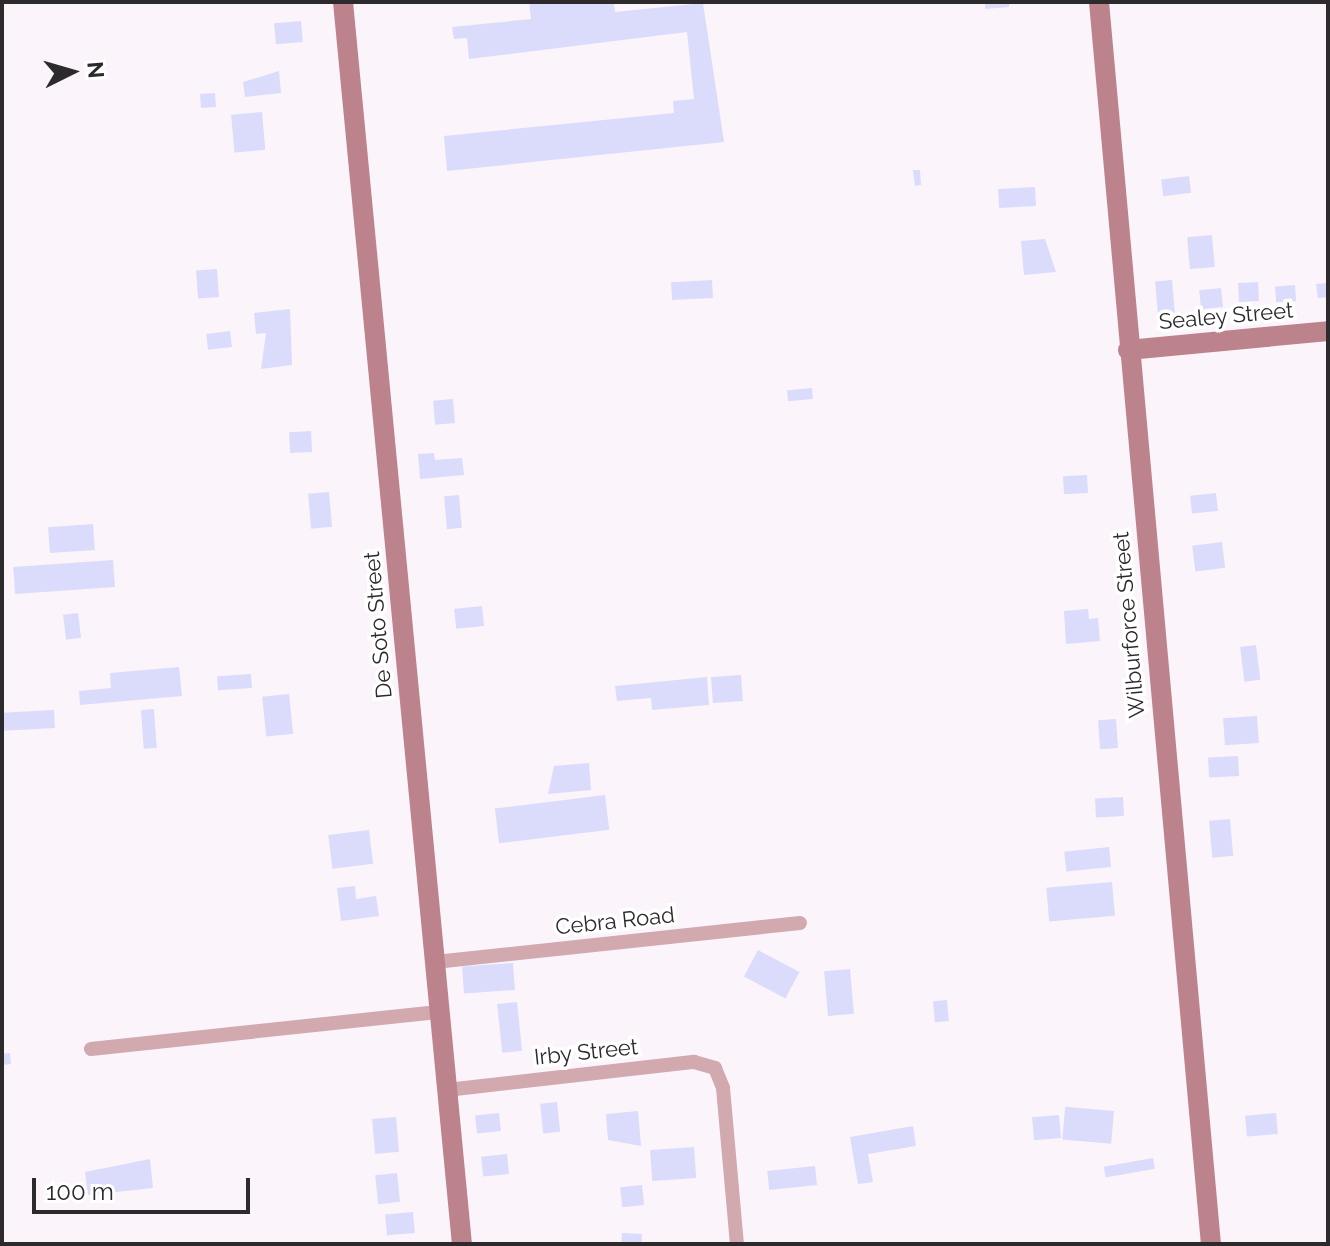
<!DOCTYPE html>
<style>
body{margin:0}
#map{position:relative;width:1330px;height:1246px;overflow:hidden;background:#fbf4fb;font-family:Raleway,sans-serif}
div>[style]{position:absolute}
.building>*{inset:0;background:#dbdcfb;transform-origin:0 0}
.street>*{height:14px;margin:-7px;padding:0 7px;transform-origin:7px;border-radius:7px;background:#d1a9af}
.secondary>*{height:20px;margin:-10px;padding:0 10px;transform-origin:10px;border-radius:10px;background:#bd838d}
span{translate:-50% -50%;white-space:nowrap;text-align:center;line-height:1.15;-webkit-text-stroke:7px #fff;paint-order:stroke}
.street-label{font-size:22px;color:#2d2a2d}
.frame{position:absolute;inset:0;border:4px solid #2d2a2d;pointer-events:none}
.north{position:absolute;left:32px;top:32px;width:80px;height:80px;-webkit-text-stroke:6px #fff;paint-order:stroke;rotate:85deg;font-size:22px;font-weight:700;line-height:32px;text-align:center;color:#2d2a2d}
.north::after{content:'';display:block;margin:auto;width:28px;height:36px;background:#2d2a2d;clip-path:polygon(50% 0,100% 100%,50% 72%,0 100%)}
.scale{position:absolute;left:32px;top:1178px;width:218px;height:36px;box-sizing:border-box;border:4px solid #2d2a2d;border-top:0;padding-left:10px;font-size:24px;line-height:28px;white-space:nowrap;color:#2d2a2d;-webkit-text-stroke:6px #fff;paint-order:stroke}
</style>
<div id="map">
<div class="building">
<i style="clip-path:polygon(529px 2px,614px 2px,615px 12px,703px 3px,724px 142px,447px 171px,444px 136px,674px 113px,673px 101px,694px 99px,687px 32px,469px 59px,467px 38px,454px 39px,452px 27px,531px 19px)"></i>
<i style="clip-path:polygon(985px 2px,1009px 2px,1009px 7px,985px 9px)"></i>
<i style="left:301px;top:21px;width:21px;height:27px;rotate:85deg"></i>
<i style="clip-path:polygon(279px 71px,281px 93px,245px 97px,243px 82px)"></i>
<i style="left:215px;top:93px;width:14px;height:15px;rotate:86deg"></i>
<i style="left:262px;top:112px;width:38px;height:31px;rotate:85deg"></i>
<i style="clip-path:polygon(913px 170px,920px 170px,921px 185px,915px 186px)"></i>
<i style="left:1189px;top:176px;width:17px;height:28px;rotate:83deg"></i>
<i style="left:1035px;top:187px;width:19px;height:37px;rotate:87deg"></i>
<i style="left:1212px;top:235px;width:32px;height:25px;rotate:85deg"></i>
<i style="clip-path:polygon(1045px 239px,1056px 272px,1024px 275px,1021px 241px)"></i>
<i style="left:217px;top:269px;width:28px;height:21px;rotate:86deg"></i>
<i style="left:712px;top:280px;width:18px;height:41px;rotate:87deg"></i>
<i style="left:1172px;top:280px;width:45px;height:17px;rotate:85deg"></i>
<i style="left:1258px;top:282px;width:19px;height:20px;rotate:87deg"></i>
<i style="clip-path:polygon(1328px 283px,1328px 297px,1318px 298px,1316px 284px)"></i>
<i style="left:1295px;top:285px;width:16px;height:20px;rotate:86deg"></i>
<i style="left:1221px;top:288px;width:19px;height:22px;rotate:84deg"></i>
<i style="clip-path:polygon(290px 309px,292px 365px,261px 369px,266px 333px,256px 334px,254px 313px)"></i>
<i style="left:230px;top:331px;width:16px;height:24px;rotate:83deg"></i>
<i style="left:812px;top:388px;width:11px;height:25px;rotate:85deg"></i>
<i style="left:453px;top:399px;width:24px;height:20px;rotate:85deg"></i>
<i style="left:311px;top:431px;width:21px;height:22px;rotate:87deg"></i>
<i style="clip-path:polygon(434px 453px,435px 460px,462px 458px,464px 475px,420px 479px,418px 454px)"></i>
<i style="left:1087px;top:475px;width:18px;height:24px;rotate:87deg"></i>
<i style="left:329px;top:492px;width:35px;height:21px;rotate:85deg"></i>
<i style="left:1216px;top:493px;width:18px;height:26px;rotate:84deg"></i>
<i style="left:459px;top:495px;width:33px;height:15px;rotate:85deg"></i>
<i style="left:93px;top:524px;width:26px;height:45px;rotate:86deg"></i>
<i style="left:1222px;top:542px;width:26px;height:30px;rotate:83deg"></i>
<i style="left:113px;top:560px;width:27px;height:100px;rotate:86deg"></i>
<i style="left:482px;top:606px;width:20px;height:28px;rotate:84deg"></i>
<i style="clip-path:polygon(1088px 609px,1089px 619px,1098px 618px,1100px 641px,1066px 644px,1064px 611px)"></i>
<i style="left:78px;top:613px;width:25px;height:15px;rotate:83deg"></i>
<i style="left:1256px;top:645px;width:35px;height:16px;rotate:83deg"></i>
<i style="clip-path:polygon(179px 667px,182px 696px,80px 705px,79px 691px,111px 688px,110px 673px)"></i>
<i style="left:251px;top:674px;width:14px;height:34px;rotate:86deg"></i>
<i style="left:741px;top:675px;width:26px;height:30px;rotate:86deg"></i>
<i style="clip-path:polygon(707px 677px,709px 705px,652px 710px,651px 698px,617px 701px,615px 686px)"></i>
<i style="left:289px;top:694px;width:40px;height:27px;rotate:84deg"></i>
<i style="left:154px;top:709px;width:39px;height:13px;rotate:86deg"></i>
<i style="left:54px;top:710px;width:18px;height:52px;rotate:87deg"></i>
<i style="left:1257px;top:716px;width:27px;height:34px;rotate:86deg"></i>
<i style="left:1116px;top:719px;width:29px;height:18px;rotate:86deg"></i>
<i style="left:1238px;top:756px;width:20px;height:30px;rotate:87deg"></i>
<i style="clip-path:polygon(589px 763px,591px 790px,548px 794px,554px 766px)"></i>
<i style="left:605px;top:795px;width:35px;height:111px;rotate:83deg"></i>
<i style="left:1123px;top:797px;width:19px;height:28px;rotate:87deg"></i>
<i style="left:1230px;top:819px;width:37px;height:21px;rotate:85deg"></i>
<i style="left:369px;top:830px;width:34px;height:41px;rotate:83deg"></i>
<i style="left:1109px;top:847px;width:20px;height:45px;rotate:84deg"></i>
<i style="left:1112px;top:882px;width:34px;height:66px;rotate:85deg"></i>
<i style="clip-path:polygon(355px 886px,356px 899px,376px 896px,379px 916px,341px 921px,337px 888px)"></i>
<i style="left:758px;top:950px;width:47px;height:30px;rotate:28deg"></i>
<i style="left:513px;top:963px;width:27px;height:51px;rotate:86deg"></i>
<i style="left:850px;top:969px;width:45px;height:26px;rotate:85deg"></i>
<i style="left:947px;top:1000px;width:21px;height:14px;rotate:85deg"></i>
<i style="left:517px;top:1002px;width:49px;height:20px;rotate:84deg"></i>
<i style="clip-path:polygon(10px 1053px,11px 1064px,2px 1065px,2px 1054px)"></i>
<i style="left:557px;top:1102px;width:30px;height:17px;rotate:84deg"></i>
<i style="clip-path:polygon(638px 1111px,641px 1146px,608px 1140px,606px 1114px)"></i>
<i style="left:1114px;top:1111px;width:33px;height:49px;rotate:95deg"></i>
<i style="left:499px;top:1113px;width:18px;height:24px;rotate:84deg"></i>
<i style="left:1276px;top:1113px;width:21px;height:31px;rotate:85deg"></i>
<i style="left:1059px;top:1115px;width:23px;height:27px;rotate:85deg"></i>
<i style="left:396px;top:1117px;width:35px;height:24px;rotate:85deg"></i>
<i style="clip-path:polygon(913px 1126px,916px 1146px,868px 1154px,873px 1182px,858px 1184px,850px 1137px)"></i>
<i style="left:694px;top:1147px;width:31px;height:44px;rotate:86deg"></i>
<i style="left:507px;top:1154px;width:20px;height:26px;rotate:84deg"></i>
<i style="left:1153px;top:1158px;width:11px;height:50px;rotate:80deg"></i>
<i style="clip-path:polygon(150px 1159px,153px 1188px,88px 1195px,85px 1172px)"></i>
<i style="left:815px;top:1166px;width:19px;height:48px;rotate:84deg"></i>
<i style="left:397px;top:1173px;width:29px;height:22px;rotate:84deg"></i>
<i style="left:642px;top:1185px;width:20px;height:22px;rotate:84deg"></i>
<i style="left:413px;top:1212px;width:21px;height:28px;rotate:85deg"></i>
<i style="left:622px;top:1233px;width:20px;height:11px;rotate:3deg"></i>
</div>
<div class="street">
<i style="left:435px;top:962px;width:367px;rotate:-6.1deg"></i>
<i style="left:91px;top:1049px;width:351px;rotate:-6.1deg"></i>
<i style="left:447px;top:1090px;width:249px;rotate:-6.5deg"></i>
<i style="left:694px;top:1062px;width:22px;rotate:16deg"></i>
<i style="left:715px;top:1068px;width:22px;rotate:68deg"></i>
<i style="left:723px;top:1088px;width:157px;rotate:84.9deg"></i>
</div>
<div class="secondary">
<i style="left:343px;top:2px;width:1248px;rotate:84.53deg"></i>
<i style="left:1099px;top:2px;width:1247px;rotate:84.85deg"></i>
<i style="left:1128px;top:350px;width:201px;rotate:-5.4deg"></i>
</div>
<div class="street-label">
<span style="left:1226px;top:316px;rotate:-5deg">Sealey Street</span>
<span style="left:378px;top:625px;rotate:-95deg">De Soto Street</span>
<span style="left:1129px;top:625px;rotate:-95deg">Wilburforce Street</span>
<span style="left:615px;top:921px;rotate:-6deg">Cebra Road</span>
<span style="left:586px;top:1052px;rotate:-6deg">Irby Street</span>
</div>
<div class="frame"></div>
<div class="north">N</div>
<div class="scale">100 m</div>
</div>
